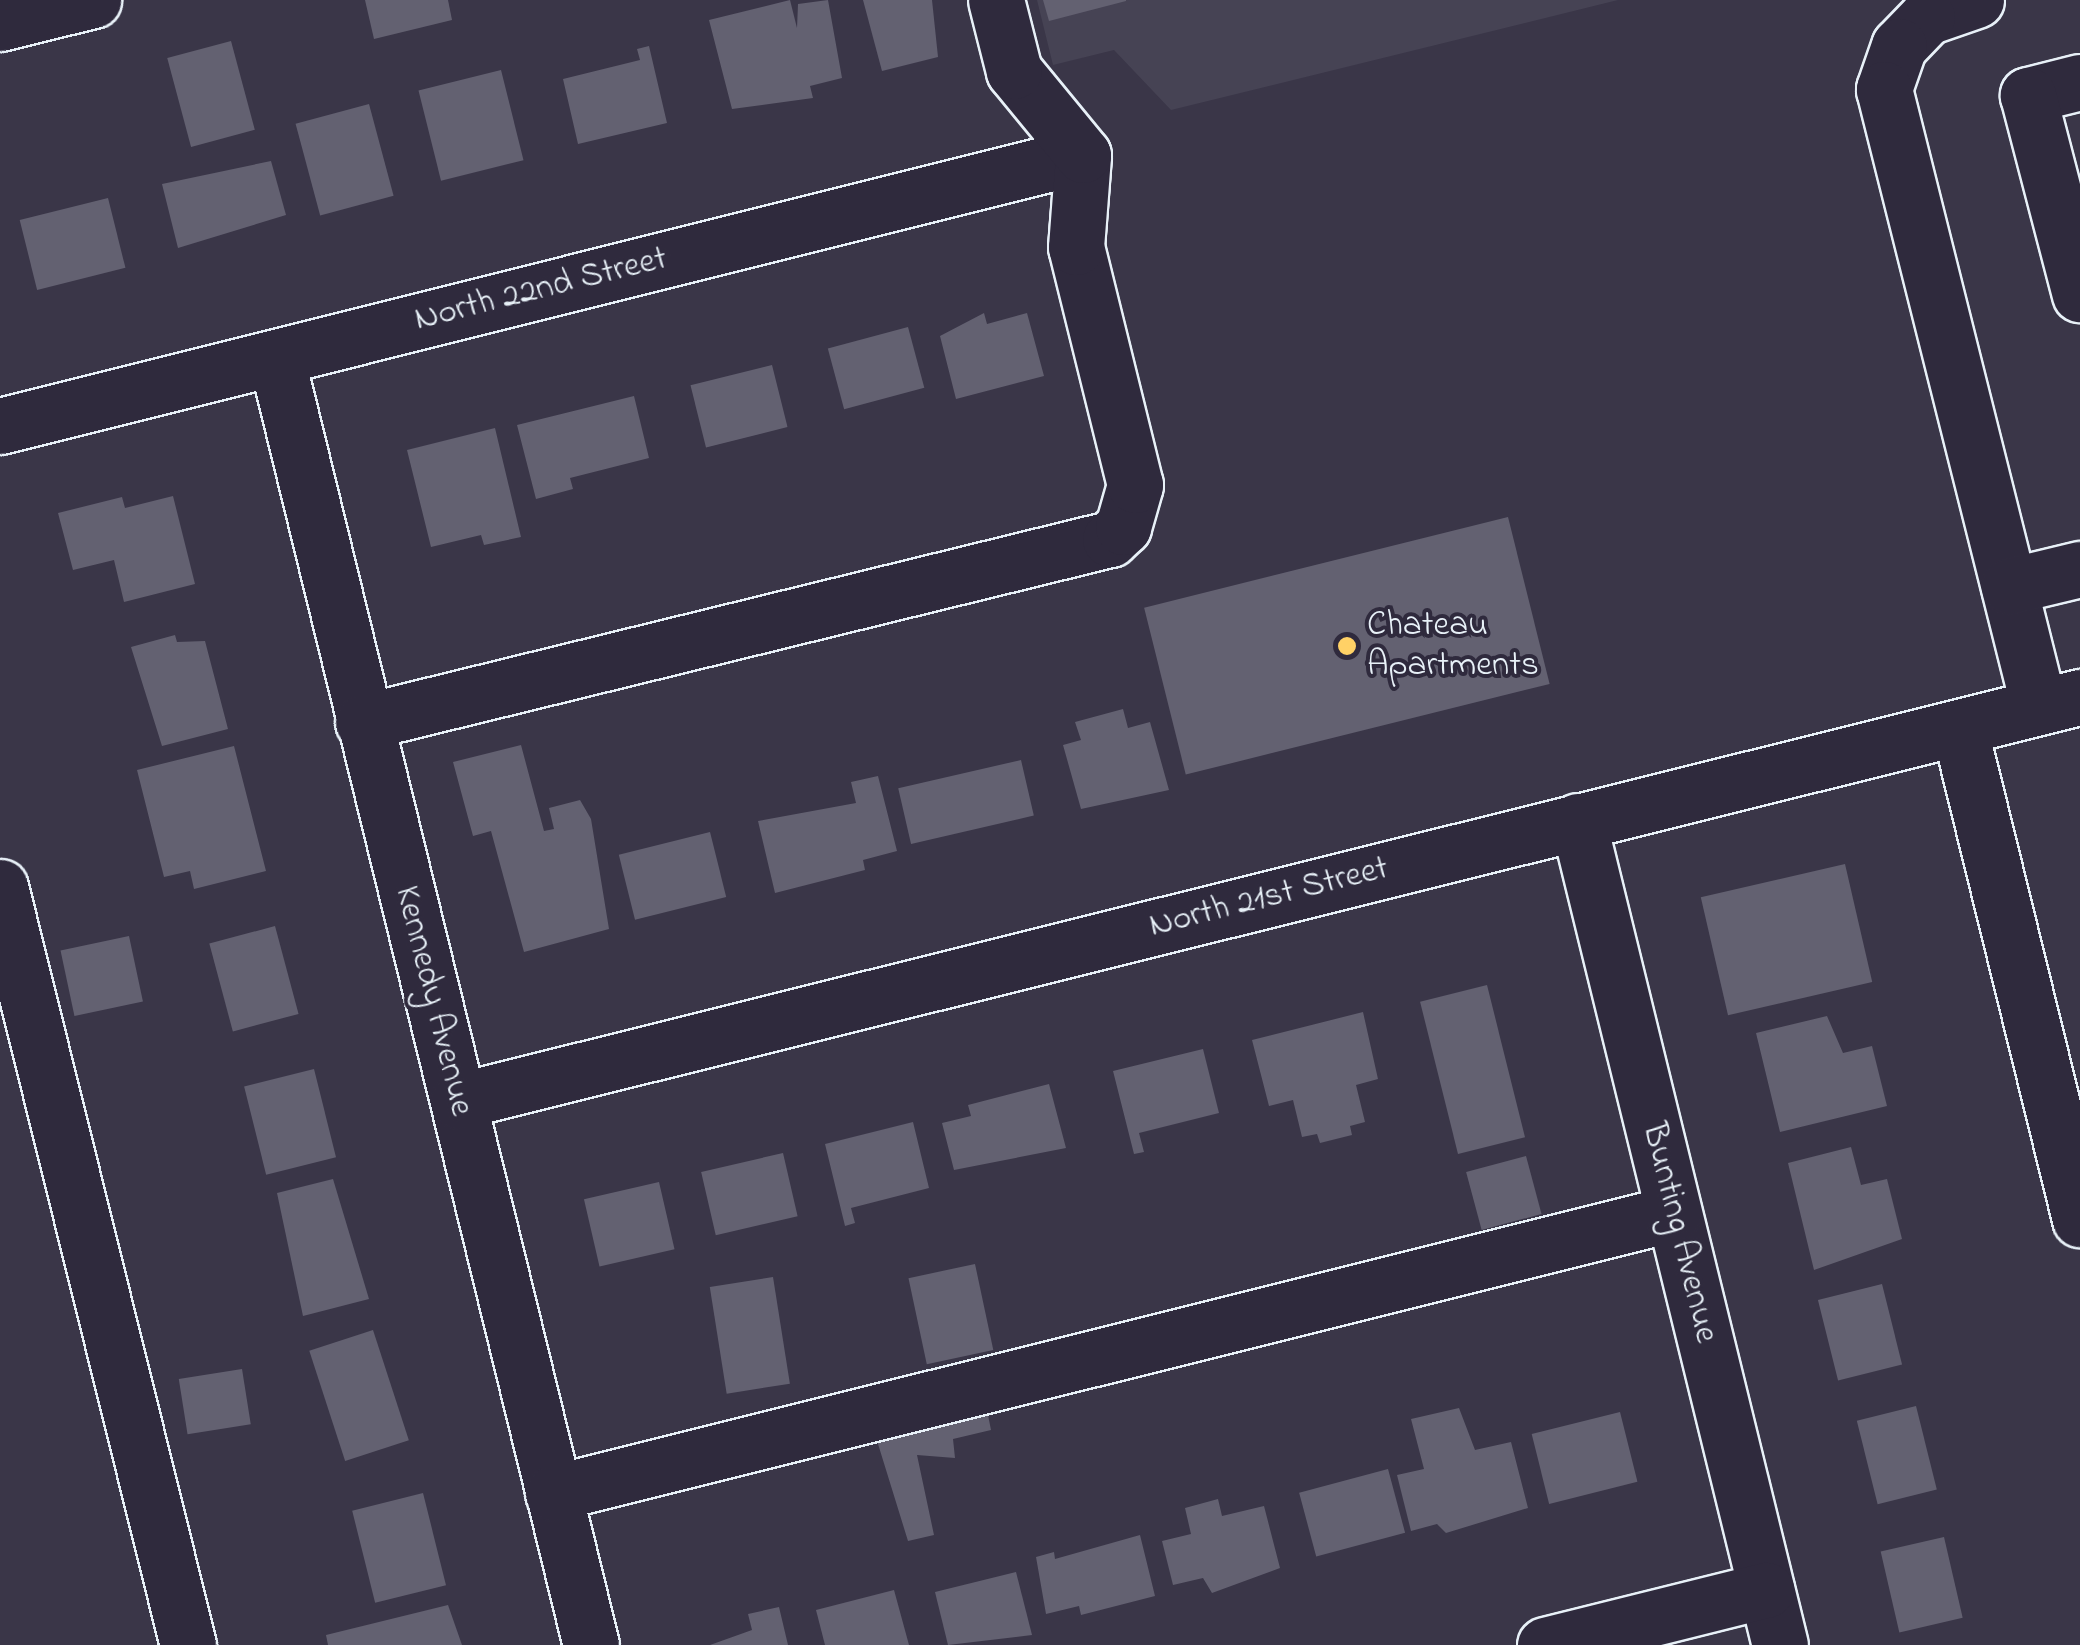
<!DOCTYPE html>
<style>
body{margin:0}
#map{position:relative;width:2080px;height:1645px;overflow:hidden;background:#3a3648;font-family:"Indie Flower",sans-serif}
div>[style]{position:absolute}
.built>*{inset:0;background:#464354}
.building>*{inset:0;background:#636171;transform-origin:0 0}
.roads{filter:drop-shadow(2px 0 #e8f1f8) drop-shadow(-2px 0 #e8f1f8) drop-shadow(0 2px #e8f1f8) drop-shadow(0 -2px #e8f1f8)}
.minor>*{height:55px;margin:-27.5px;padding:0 27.5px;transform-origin:27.5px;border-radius:27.5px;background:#2f2a3d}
.dots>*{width:28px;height:28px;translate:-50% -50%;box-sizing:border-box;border:5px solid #2f2a3d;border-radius:50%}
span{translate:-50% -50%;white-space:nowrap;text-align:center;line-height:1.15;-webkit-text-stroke:8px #2f2a3d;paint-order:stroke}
.street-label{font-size:35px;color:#e8f1f8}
.poi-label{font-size:35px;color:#e8f1f8}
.left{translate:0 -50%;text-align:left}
</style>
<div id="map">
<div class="built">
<i style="clip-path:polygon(1037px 0,1618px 0,1171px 110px,1114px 50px,1053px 65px)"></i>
</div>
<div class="building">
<i style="clip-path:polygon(365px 0,448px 0,452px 20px,374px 39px)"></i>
<i style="clip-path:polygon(790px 0,797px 28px,798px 4px,828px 0,842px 78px,810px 86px,813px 98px,732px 109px,709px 20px)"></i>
<i style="clip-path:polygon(863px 0,932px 0,938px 57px,882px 71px)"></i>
<i style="clip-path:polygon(1043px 0,1126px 0,1126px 1px,1049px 21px)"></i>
<i style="left:231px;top:41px;width:92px;height:66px;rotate:75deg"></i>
<i style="clip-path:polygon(649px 46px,667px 123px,578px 144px,563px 79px,640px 60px,637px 49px)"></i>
<i style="left:501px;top:70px;width:93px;height:85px;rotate:76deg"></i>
<i style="left:369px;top:104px;width:95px;height:76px;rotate:75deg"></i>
<i style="clip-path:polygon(271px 161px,286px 215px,178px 248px,162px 184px)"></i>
<i style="left:108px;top:198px;width:72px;height:91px;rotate:76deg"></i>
<i style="clip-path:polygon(984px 313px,987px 324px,1027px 313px,1044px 376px,956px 399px,940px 336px)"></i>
<i style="left:908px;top:327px;width:63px;height:83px;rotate:75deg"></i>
<i style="left:772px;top:365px;width:64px;height:84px;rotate:76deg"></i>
<i style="clip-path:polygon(634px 396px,649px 458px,570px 478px,573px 489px,536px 499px,517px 425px)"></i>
<i style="clip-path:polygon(495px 428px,521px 537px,484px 545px,481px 535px,431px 547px,407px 450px)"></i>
<i style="clip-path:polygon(173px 496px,195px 584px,124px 602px,114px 560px,73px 570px,58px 513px,122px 497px,125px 508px)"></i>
<i style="left:1508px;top:517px;width:172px;height:375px;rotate:76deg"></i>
<i style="clip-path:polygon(175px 635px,177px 642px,205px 641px,228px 729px,162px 746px,131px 647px)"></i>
<i style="clip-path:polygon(1123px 709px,1128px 728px,1150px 722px,1169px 790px,1081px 809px,1063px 745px,1081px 740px,1075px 722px)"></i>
<i style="clip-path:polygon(521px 745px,544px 831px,554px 829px,549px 808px,580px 800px,591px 819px,609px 929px,524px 952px,491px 831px,473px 836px,453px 762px)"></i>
<i style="clip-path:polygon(234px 746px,266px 871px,194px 889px,190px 871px,164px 877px,137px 770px)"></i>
<i style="left:1021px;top:760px;width:57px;height:126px;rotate:77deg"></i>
<i style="clip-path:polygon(878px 776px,897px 851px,863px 860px,865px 870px,775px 893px,758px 821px,856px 803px,851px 782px)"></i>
<i style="left:710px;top:832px;width:67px;height:94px;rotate:76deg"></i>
<i style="left:1845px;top:864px;width:121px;height:148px;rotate:77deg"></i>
<i style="left:275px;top:926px;width:91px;height:68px;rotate:75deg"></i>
<i style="left:129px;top:936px;width:67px;height:70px;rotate:78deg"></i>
<i style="left:1487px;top:985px;width:157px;height:69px;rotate:76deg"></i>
<i style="clip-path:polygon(1363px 1012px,1378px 1079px,1356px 1085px,1365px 1122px,1350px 1126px,1352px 1135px,1320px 1143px,1317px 1134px,1302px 1137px,1293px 1100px,1269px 1106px,1252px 1040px)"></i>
<i style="clip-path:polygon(1827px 1016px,1843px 1053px,1872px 1046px,1887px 1106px,1780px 1132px,1756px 1033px)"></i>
<i style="clip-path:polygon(1203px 1049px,1219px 1113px,1139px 1133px,1144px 1152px,1134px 1154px,1113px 1071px)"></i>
<i style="left:314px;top:1069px;width:91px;height:72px;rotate:76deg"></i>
<i style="clip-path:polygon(1049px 1084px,1066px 1148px,954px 1170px,942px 1123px,971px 1116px,968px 1105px)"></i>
<i style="clip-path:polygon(913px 1122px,929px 1188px,851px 1208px,855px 1223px,845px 1226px,825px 1144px)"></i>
<i style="clip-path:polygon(1851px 1147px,1861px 1185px,1887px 1179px,1902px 1239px,1814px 1270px,1788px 1163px)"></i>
<i style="left:783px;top:1153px;width:65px;height:84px;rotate:77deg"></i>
<i style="left:1526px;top:1156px;width:60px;height:62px;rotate:75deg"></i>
<i style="clip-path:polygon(333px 1179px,369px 1299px,303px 1316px,277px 1193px)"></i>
<i style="left:659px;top:1182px;width:69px;height:77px;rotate:77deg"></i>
<i style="left:975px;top:1264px;width:88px;height:68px;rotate:78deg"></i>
<i style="left:773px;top:1277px;width:108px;height:64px;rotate:81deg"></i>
<i style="left:1882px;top:1284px;width:83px;height:66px;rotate:76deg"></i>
<i style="left:373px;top:1330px;width:116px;height:67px;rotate:72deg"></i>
<i style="left:242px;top:1369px;width:56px;height:64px;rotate:81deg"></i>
<i style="clip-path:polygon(986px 1405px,991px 1430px,953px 1439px,955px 1458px,917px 1455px,934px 1535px,908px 1541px,874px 1431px)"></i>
<i style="left:1916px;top:1406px;width:86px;height:61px;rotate:76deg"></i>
<i style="clip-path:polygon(1459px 1408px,1475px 1450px,1511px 1442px,1528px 1508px,1446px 1533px,1437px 1524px,1411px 1531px,1397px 1475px,1424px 1469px,1411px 1419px)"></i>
<i style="left:1620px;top:1412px;width:72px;height:91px;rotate:76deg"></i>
<i style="left:1388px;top:1469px;width:66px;height:92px;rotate:75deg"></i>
<i style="left:423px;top:1493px;width:95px;height:73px;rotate:76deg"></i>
<i style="clip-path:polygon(1218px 1499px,1222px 1516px,1264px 1506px,1280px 1568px,1212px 1593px,1203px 1578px,1173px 1585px,1162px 1541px,1191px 1534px,1185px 1508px)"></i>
<i style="clip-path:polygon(1140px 1535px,1155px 1596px,1081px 1615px,1079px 1606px,1046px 1614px,1036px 1557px,1054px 1552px,1055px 1559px)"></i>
<i style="left:1944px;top:1537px;width:83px;height:65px;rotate:77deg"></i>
<i style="clip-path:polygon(1016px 1572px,1032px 1635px,948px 1645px,935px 1592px)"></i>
<i style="clip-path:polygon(894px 1590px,909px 1645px,825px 1645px,816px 1610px)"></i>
<i style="clip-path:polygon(448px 1605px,462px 1645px,328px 1645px,326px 1635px)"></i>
<i style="clip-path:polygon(779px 1607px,788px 1645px,710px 1645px,752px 1630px,748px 1614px)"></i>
</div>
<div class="roads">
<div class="minor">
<i style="left:1976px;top:0;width:52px;rotate:160.9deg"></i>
<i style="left:1927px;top:17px;width:40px;rotate:134deg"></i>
<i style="left:1899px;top:46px;width:46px;rotate:109.2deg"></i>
<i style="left:1884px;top:89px;width:637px;rotate:75.92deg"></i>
<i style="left:0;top:23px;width:96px;rotate:-13.9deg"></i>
<i style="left:2080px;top:82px;width:54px;rotate:166deg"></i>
<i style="left:2028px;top:95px;width:206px;rotate:75.4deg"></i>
<i style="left:276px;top:357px;width:1326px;rotate:76.26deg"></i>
<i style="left:0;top:426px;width:1116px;rotate:-14.05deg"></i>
<i style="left:2009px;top:586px;width:73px;rotate:-13.5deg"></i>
<i style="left:363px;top:722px;width:769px;rotate:-13.77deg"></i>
<i style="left:1110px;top:539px;width:18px;rotate:-43deg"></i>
<i style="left:1123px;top:527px;width:44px;rotate:-74.1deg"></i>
<i style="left:1135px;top:485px;width:245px;rotate:-103.9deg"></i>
<i style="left:1076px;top:247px;width:92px;rotate:-85.6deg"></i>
<i style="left:1083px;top:155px;width:109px;rotate:-129.4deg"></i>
<i style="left:1014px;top:71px;width:73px;rotate:-104.2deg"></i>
<i style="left:1959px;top:727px;width:507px;rotate:76.18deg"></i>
<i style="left:1578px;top:821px;width:848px;rotate:76.23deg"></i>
<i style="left:0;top:887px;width:781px;rotate:76.07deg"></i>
<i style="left:458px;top:1101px;width:1672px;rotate:-13.99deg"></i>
<i style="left:553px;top:1493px;width:1155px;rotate:-14.02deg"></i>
<i style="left:1545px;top:1645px;width:228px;rotate:-14deg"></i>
</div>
</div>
<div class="dots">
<i style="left:1347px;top:646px;background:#ffd166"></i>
</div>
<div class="street-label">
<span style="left:541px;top:290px;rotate:-14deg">North 22nd Street</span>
<span style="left:1269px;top:898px;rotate:-14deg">North 21st Street</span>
<span style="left:433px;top:1001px;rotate:76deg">Kennedy Avenue</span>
<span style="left:1679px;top:1233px;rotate:76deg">Bunting Avenue</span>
</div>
<div class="poi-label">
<span class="left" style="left:1367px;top:646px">Chateau<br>Apartments</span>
</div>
</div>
